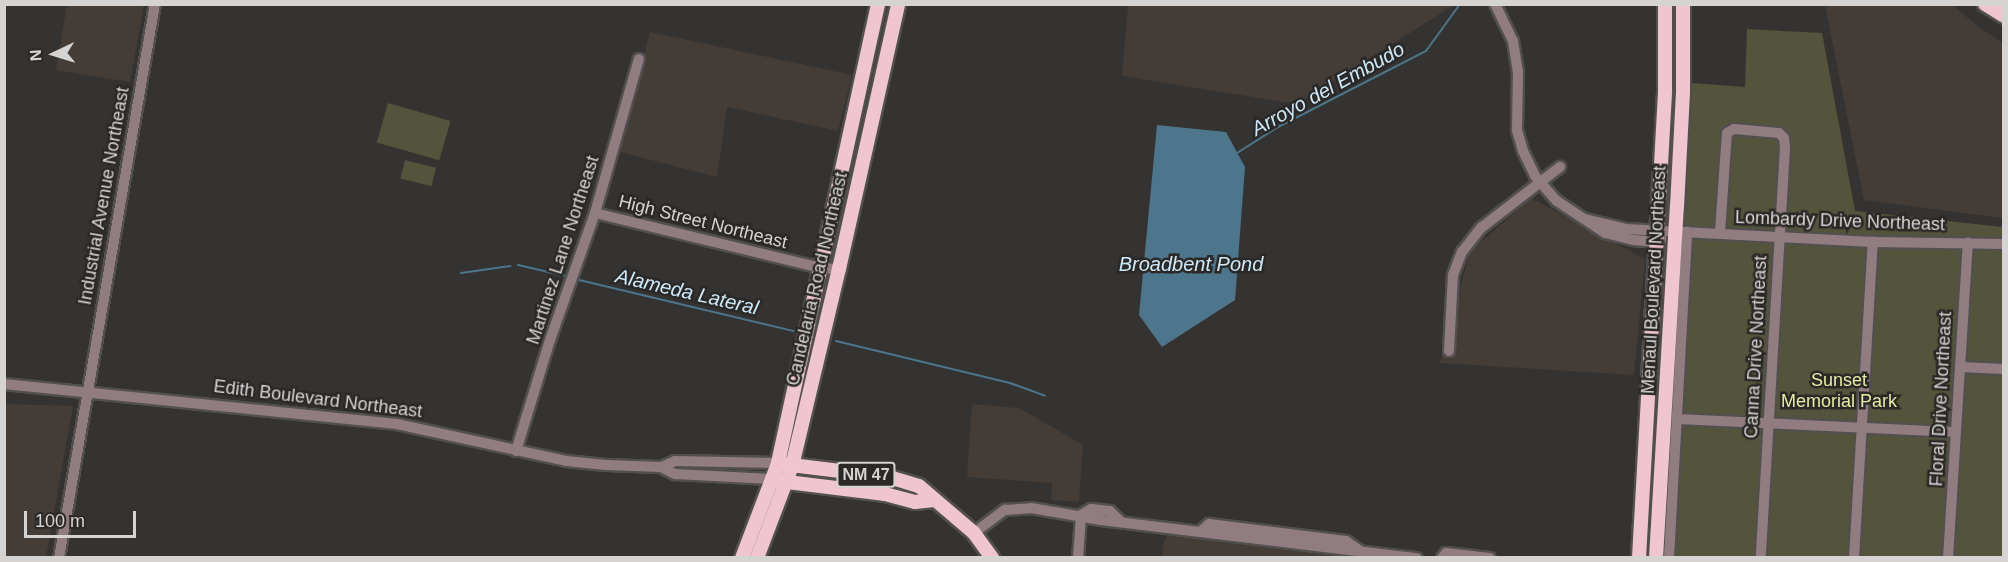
<!DOCTYPE html>
<style>
body{margin:0}
#map{position:relative;width:2008px;height:562px;overflow:hidden;background:#353331;font-family:Helvetica,sans-serif}
div>[style]{position:absolute}
.built>*{inset:0;background:#443c37}
.green>*{inset:0;background:#53543b;transform-origin:0 0}
.water>*{inset:0;background:#4d758c}
.stream>*{height:2px;margin:-1px;padding:0 1px;transform-origin:1px;border-radius:1px;background:#4d758c}
.roads{filter:drop-shadow(2px 0 #52504e) drop-shadow(-2px 0 #52504e) drop-shadow(0 2px #52504e) drop-shadow(0 -2px #52504e)}
.minor>*{height:10px;margin:-5px;padding:0 5px;transform-origin:5px;border-radius:5px;background:#917c81}
.major>*{height:14px;margin:-7px;padding:0 7px;transform-origin:7px;border-radius:7px;background:#efc5cf}
span{translate:-50% -50%;white-space:nowrap;text-align:center;line-height:1.15;-webkit-text-stroke:5px #2b2927;paint-order:stroke}
.shield-label span{padding:2px 4px;background:#2b2927;border:2px solid;border-radius:4px;-webkit-text-stroke-width:0}
.shield-label{font-size:16px;color:#d5d4d3;font-weight:700}
.street-label{font-size:18px;color:#d5d4d3}
.park-label{font-size:18px;color:#e6eaa5}
.water-label{font-size:20px;color:#cee8f8;font-style:italic}
.frame{position:absolute;inset:0;border:6px solid #d5d4d3;pointer-events:none}
.north{position:absolute;left:24px;top:24px;width:60px;height:60px;-webkit-text-stroke:4px #2b2927;paint-order:stroke;rotate:266deg;font-size:16px;font-weight:700;line-height:24px;text-align:center;color:#d5d4d3}
.north::after{content:'';display:block;margin:auto;width:21px;height:27px;background:#d5d4d3;clip-path:polygon(50% 0,100% 100%,50% 72%,0 100%)}
.scale{position:absolute;left:24px;top:511px;width:112px;height:27px;box-sizing:border-box;border:3px solid #d5d4d3;border-top:0;padding-left:8px;font-size:18px;line-height:21px;white-space:nowrap;color:#d5d4d3;-webkit-text-stroke:4px #2b2927;paint-order:stroke}
</style>
<div id="map">
<div class="built">
<i style="clip-path:polygon(67px 5px,144px 5px,130px 82px,56px 70px)"></i>
<i style="clip-path:polygon(1128px 5px,1128px 4px,1454px 5px,1297px 104px,1122px 76px)"></i>
<i style="clip-path:polygon(1825px 5px,1952px 5px,1979px 27px,2003px 43px,2003px 218px,1864px 200px)"></i>
<i style="clip-path:polygon(650px 32px,852px 75px,838px 131px,727px 107px,717px 177px,620px 152px)"></i>
<i style="clip-path:polygon(1531px 198px,1645px 259px,1634px 375px,1440px 363px,1470px 252px)"></i>
<i style="clip-path:polygon(5px 404px,73px 406px,46px 557px,5px 557px)"></i>
<i style="clip-path:polygon(972px 404px,1019px 408px,1083px 445px,1079px 502px,1051px 500px,1052px 483px,967px 477px)"></i>
<i style="clip-path:polygon(1170px 533px,1377px 558px,1162px 558px,1164px 540px)"></i>
</div>
<div class="green">
<i style="clip-path:polygon(1747px 29px,1822px 33px,1855px 211px,2003px 227px,2003px 557px,1664px 558px,1692px 83px,1745px 87px)"></i>
<i style="left:388px;top:103px;width:65px;height:41px;rotate:16deg"></i>
<i style="left:405px;top:160px;width:32px;height:19px;rotate:14deg"></i>
</div>
<div class="water">
<i style="clip-path:polygon(1157px 125px,1226px 132px,1245px 167px,1235px 300px,1162px 347px,1139px 315px)"></i>
</div>
<div class="stream">
<i style="left:1237px;top:153px;width:49px;rotate:-32.4deg"></i>
<i style="left:1278px;top:127px;width:166px;rotate:-27.2deg"></i>
<i style="left:1426px;top:51px;width:58px;rotate:-54.1deg"></i>
<i style="left:518px;top:265px;width:49px;rotate:12.9deg"></i>
<i style="left:461px;top:273px;width:50px;rotate:-8deg"></i>
<i style="left:575px;top:279px;width:225px;rotate:13.4deg"></i>
<i style="left:836px;top:341px;width:179px;rotate:13.6deg"></i>
<i style="left:1010px;top:383px;width:37px;rotate:20deg"></i>
</div>
<div class="roads">
<div class="minor">
<i style="left:1495px;top:4px;width:41px;rotate:64.1deg"></i>
<i style="left:1513px;top:41px;width:30px;rotate:81deg"></i>
<i style="left:1518px;top:71px;width:59px;rotate:91deg"></i>
<i style="left:1517px;top:130px;width:22px;rotate:74deg"></i>
<i style="left:1523px;top:151px;width:28px;rotate:64deg"></i>
<i style="left:1535px;top:176px;width:33px;rotate:49deg"></i>
<i style="left:1557px;top:201px;width:58px;rotate:33.7deg"></i>
<i style="left:1605px;top:233px;width:30px;rotate:14deg"></i>
<i style="left:1634px;top:240px;width:22px;rotate:5deg"></i>
<i style="left:1656px;top:242px;width:6px;rotate:-31deg"></i>
<i style="left:595px;top:213px;width:232px;rotate:13.7deg"></i>
<i style="left:820px;top:268px;width:19px;rotate:3deg"></i>
<i style="left:1585px;top:219px;width:42px;rotate:13.7deg"></i>
<i style="left:1626px;top:229px;width:247px;rotate:3deg"></i>
<i style="left:1873px;top:242px;width:131px;rotate:0.9deg"></i>
<i style="left:1720px;top:232px;width:99px;rotate:-86deg"></i>
<i style="left:1727px;top:133px;width:8px;rotate:-30deg"></i>
<i style="left:1734px;top:129px;width:45px;rotate:5.1deg"></i>
<i style="left:1779px;top:133px;width:7px;rotate:45deg"></i>
<i style="left:1784px;top:138px;width:10px;rotate:84deg"></i>
<i style="left:1785px;top:148px;width:411px;rotate:93.4deg"></i>
<i style="left:1449px;top:351px;width:76px;rotate:-87deg"></i>
<i style="left:1453px;top:275px;width:25px;rotate:-69deg"></i>
<i style="left:1462px;top:252px;width:31px;rotate:-52deg"></i>
<i style="left:1481px;top:228px;width:100px;rotate:-37.7deg"></i>
<i style="left:1960px;top:367px;width:44px;rotate:2.6deg"></i>
<i style="left:4px;top:384px;width:395px;rotate:5.8deg"></i>
<i style="left:397px;top:424px;width:173px;rotate:12.3deg"></i>
<i style="left:566px;top:461px;width:40px;rotate:5.7deg"></i>
<i style="left:606px;top:465px;width:55px;rotate:2.1deg"></i>
<i style="left:661px;top:467px;width:15px;rotate:-23deg"></i>
<i style="left:675px;top:461px;width:103px;rotate:1.1deg"></i>
<i style="left:1677px;top:419px;width:279px;rotate:2.7deg"></i>
<i style="left:516px;top:451px;width:116px;rotate:-73deg"></i>
<i style="left:550px;top:340px;width:135px;rotate:-70.5deg"></i>
<i style="left:595px;top:213px;width:160px;rotate:-74.1deg"></i>
<i style="left:661px;top:467px;width:16px;rotate:27deg"></i>
<i style="left:675px;top:474px;width:96px;rotate:3deg"></i>
<i style="left:1081px;top:515px;width:12px;rotate:-31deg"></i>
<i style="left:1091px;top:509px;width:19px;rotate:6deg"></i>
<i style="left:1110px;top:511px;width:14px;rotate:45deg"></i>
<i style="left:1201px;top:531px;width:11px;rotate:-41deg"></i>
<i style="left:1209px;top:524px;width:138px;rotate:7.1deg"></i>
<i style="left:1346px;top:541px;width:16px;rotate:35deg"></i>
<i style="left:974px;top:533px;width:39px;rotate:-37deg"></i>
<i style="left:1005px;top:510px;width:26px;rotate:-4deg"></i>
<i style="left:1031px;top:508px;width:71px;rotate:9.7deg"></i>
<i style="left:1101px;top:520px;width:318px;rotate:6.9deg"></i>
<i style="left:59px;top:558px;width:562px;rotate:-80.17deg"></i>
<i style="left:1078px;top:558px;width:43px;rotate:-86deg"></i>
<i style="left:1442px;top:558px;width:6px;rotate:-51deg"></i>
<i style="left:1446px;top:553px;width:44px;rotate:6.5deg"></i>
<i style="left:1669px;top:558px;width:327px;rotate:-86.8deg"></i>
<i style="left:1854px;top:558px;width:317px;rotate:-86.6deg"></i>
<i style="left:1948px;top:558px;width:316px;rotate:-86.4deg"></i>
</div>
<div class="major">
<i style="left:1985px;top:4px;width:22px;rotate:32deg"></i>
<i style="left:783px;top:464px;width:107px;rotate:7deg"></i>
<i style="left:889px;top:477px;width:31px;rotate:17deg"></i>
<i style="left:919px;top:486px;width:72px;rotate:40.5deg"></i>
<i style="left:974px;top:533px;width:31px;rotate:54deg"></i>
<i style="left:779px;top:481px;width:107px;rotate:7deg"></i>
<i style="left:885px;top:494px;width:31px;rotate:15deg"></i>
<i style="left:915px;top:502px;width:19px;rotate:-6deg"></i>
<i style="left:742px;top:558px;width:102px;rotate:-69.2deg"></i>
<i style="left:778px;top:463px;width:470px;rotate:-77.7deg"></i>
<i style="left:757px;top:558px;width:98px;rotate:-69.2deg"></i>
<i style="left:792px;top:466px;width:203px;rotate:-76.6deg"></i>
<i style="left:839px;top:269px;width:271px;rotate:-77.4deg"></i>
<i style="left:1639px;top:558px;width:468px;rotate:-86.8deg"></i>
<i style="left:1665px;top:91px;width:87px;rotate:-90deg"></i>
<i style="left:1656px;top:558px;width:352px;rotate:-86.6deg"></i>
<i style="left:1677px;top:207px;width:115px;rotate:-87deg"></i>
<i style="left:1683px;top:92px;width:88px;rotate:-90deg"></i>
</div>
</div>
<div class="shield-label">
<span style="left:866px;top:475px">NM 47</span>
</div>
<div class="street-label">
<span style="left:104px;top:196px;rotate:-80deg">Industrial Avenue Northeast</span>
<span style="left:1840px;top:221px;rotate:2deg">Lombardy Drive Northeast</span>
<span style="left:703px;top:222px;rotate:14deg">High Street Northeast</span>
<span style="left:563px;top:250px;rotate:-72deg">Martinez Lane Northeast</span>
<span style="left:817px;top:279px;rotate:-77deg">Candelaria Road Northeast</span>
<span style="left:1654px;top:280px;rotate:-87deg">Menaul Boulevard Northeast</span>
<span style="left:1756px;top:347px;rotate:-87deg">Canna Drive Northeast</span>
<span style="left:318px;top:399px;rotate:7deg">Edith Boulevard Northeast</span>
<span style="left:1941px;top:399px;rotate:-87deg">Floral Drive Northeast</span>
</div>
<div class="park-label">
<span style="left:1839px;top:391px">Sunset<br>Memorial Park</span>
</div>
<div class="water-label">
<span style="left:1328px;top:89px;rotate:-29deg">Arroyo del Embudo</span>
<span style="left:1191px;top:264px">Broadbent Pond</span>
<span style="left:687px;top:292px;rotate:13deg">Alameda Lateral</span>
</div>
<div class="frame"></div>
<div class="north">N</div>
<div class="scale">100 m</div>
</div>
